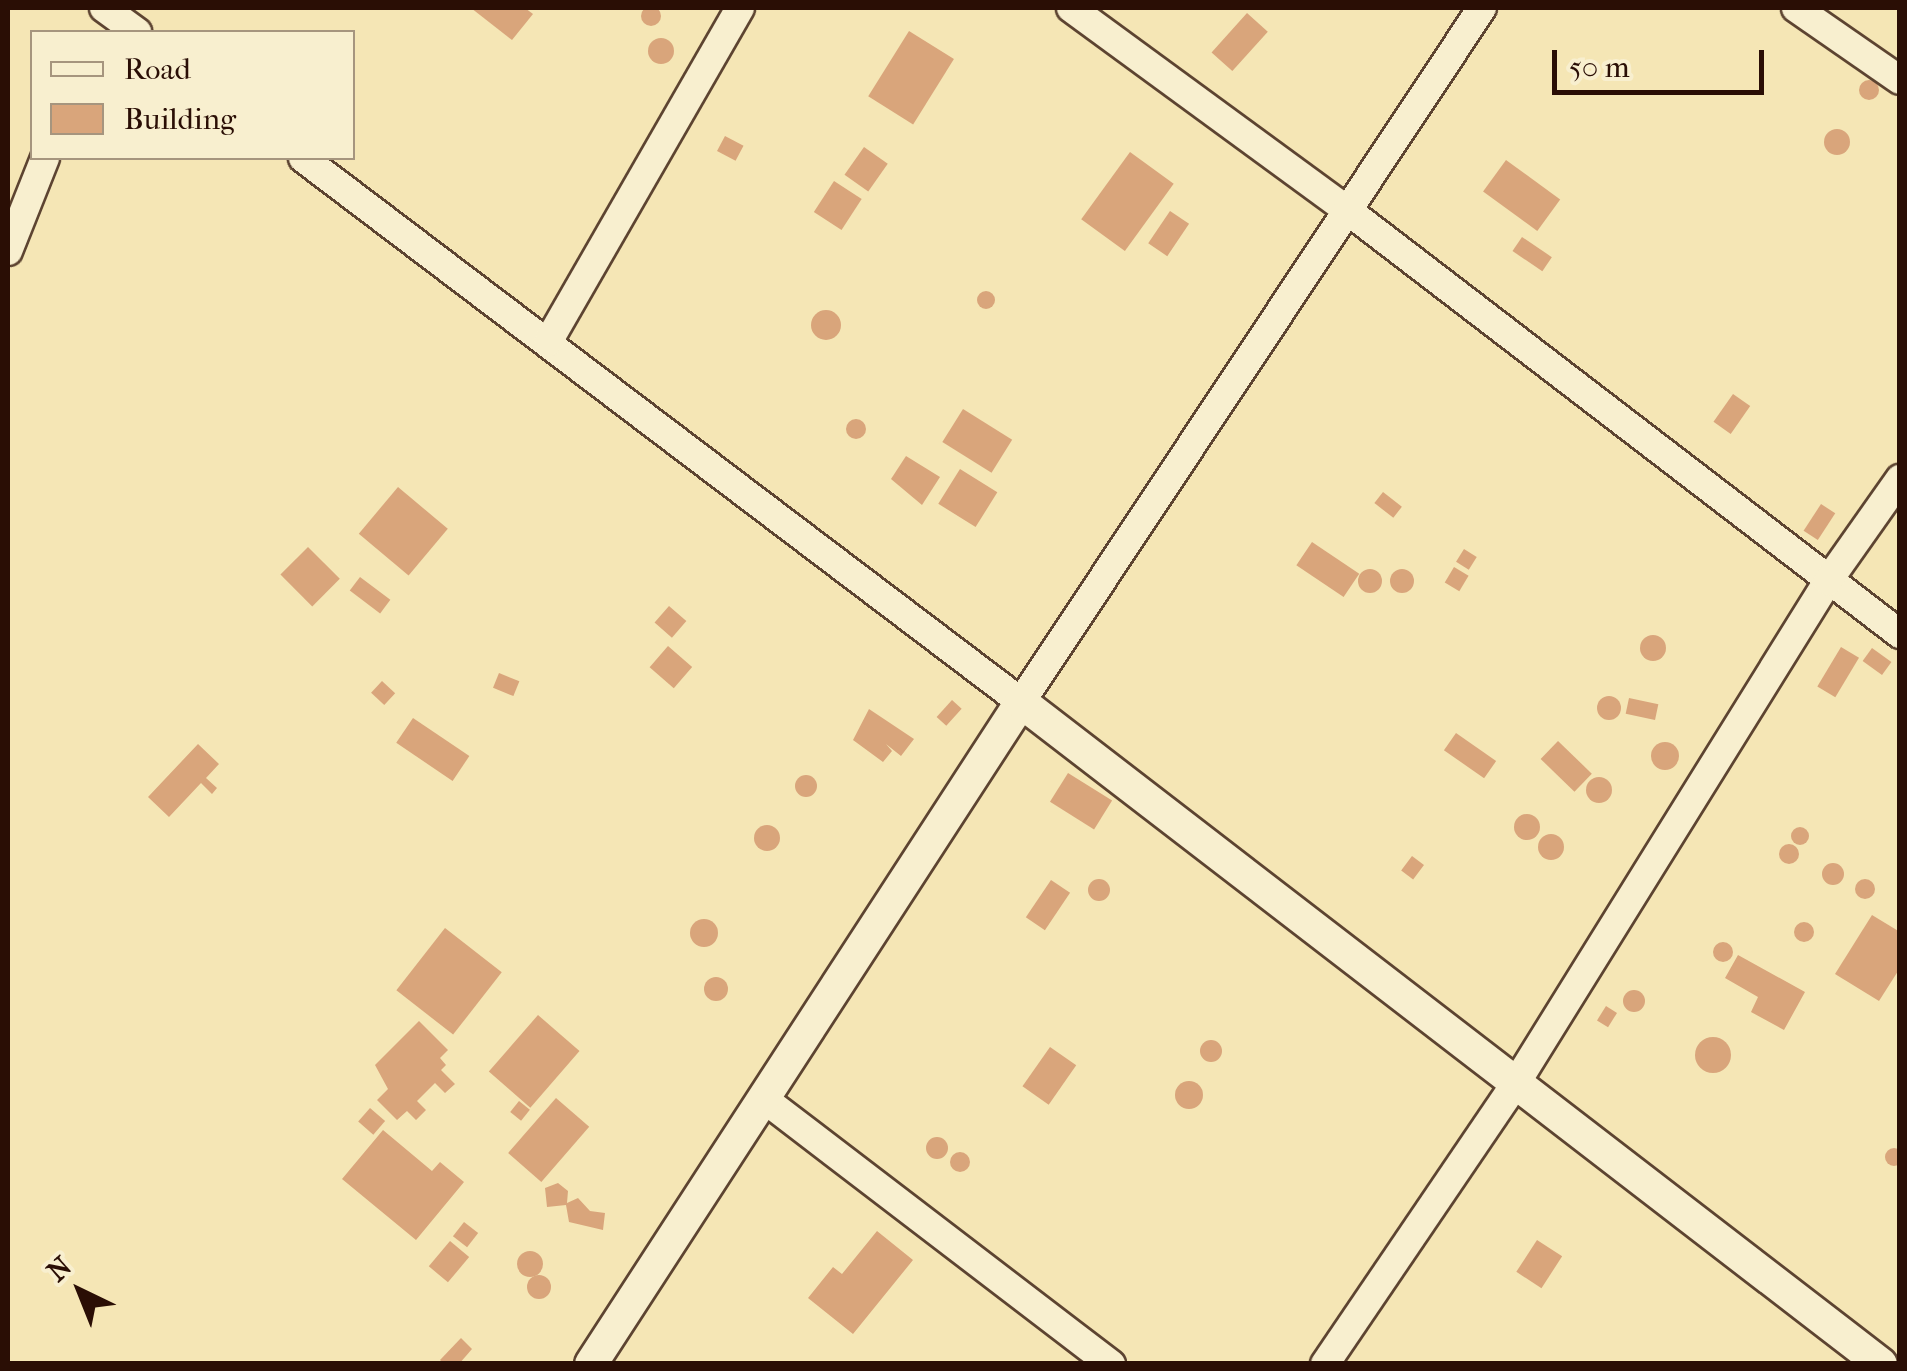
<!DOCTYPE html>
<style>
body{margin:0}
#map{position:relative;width:1907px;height:1371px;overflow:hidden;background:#f5e6b5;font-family:"IM FELL French Canon",serif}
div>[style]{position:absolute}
.building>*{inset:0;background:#d9a57b;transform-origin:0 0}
.round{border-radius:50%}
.roads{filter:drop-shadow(2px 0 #5d4431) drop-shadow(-2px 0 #5d4431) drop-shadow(0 2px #5d4431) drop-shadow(0 -2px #5d4431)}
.minor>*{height:28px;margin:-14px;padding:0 14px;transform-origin:14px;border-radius:14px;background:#f8efcf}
.tertiary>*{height:32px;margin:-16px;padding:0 16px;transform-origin:16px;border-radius:16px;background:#f8efcf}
span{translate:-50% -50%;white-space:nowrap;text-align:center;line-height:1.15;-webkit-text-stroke:10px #f8efcf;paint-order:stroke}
.frame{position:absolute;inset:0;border:10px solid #2a0e05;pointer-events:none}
.legend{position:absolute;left:30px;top:30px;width:325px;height:130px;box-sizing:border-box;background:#f8efcf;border:2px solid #a6957e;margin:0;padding:12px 18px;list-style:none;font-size:30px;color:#2a0e05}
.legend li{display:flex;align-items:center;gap:20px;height:50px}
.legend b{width:50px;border:2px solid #a6957e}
.north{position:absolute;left:30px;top:1241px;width:100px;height:100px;-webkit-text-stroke:8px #f8efcf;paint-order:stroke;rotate:317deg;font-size:28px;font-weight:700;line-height:40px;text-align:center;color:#2a0e05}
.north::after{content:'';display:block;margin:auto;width:35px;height:45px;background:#2a0e05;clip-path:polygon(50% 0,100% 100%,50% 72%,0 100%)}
.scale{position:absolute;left:1552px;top:50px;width:212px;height:45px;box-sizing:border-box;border:5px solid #2a0e05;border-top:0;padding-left:12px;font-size:30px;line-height:35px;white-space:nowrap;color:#2a0e05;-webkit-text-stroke:8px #f8efcf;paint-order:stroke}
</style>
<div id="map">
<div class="building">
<i class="round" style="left:641px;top:6px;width:20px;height:20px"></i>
<i style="clip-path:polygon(471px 8px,525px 8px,533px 14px,512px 40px)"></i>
<i style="left:1247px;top:13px;width:28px;height:53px;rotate:42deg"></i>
<i style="left:909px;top:31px;width:53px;height:77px;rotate:32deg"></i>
<i class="round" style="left:648px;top:38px;width:26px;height:26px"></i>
<i class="round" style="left:1859px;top:80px;width:20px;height:20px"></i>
<i class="round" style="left:1824px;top:129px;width:26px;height:26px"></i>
<i style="left:725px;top:136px;width:21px;height:17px;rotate:28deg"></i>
<i style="left:864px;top:147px;width:29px;height:34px;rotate:35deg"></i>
<i style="left:1130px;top:152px;width:54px;height:83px;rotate:36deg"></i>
<i style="left:1506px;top:160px;width:67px;height:39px;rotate:36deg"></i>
<i style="left:834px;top:181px;width:33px;height:37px;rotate:33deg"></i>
<i style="left:1170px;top:211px;width:23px;height:39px;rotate:34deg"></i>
<i style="left:1522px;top:237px;width:36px;height:17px;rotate:34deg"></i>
<i class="round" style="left:977px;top:291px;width:18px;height:18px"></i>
<i class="round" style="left:811px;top:310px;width:30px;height:30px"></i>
<i style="left:1733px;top:394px;width:21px;height:34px;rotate:35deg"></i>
<i style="left:963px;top:409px;width:58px;height:39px;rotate:32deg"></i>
<i class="round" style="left:846px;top:419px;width:20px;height:20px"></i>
<i style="clip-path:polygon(906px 456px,940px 477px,922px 505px,891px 479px)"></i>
<i style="left:960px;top:469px;width:44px;height:41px;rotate:32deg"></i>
<i style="left:398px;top:487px;width:65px;height:61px;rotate:40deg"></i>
<i style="left:1383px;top:492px;width:24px;height:14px;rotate:38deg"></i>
<i style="left:1821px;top:504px;width:17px;height:32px;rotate:33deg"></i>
<i style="left:1312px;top:542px;width:57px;height:28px;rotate:34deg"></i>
<i style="left:308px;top:547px;width:45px;height:39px;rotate:45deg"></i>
<i style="left:1464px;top:549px;width:15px;height:15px;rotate:32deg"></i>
<i style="left:1454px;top:567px;width:17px;height:18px;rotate:31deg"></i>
<i class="round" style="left:1390px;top:569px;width:24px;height:24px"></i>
<i class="round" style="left:1358px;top:569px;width:24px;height:24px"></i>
<i style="left:360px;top:577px;width:38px;height:17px;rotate:37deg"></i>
<i style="left:669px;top:606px;width:23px;height:22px;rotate:41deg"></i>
<i class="round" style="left:1640px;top:635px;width:26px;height:26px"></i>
<i style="left:668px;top:646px;width:32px;height:28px;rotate:41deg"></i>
<i style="left:1841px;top:647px;width:21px;height:46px;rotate:31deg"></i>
<i style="left:1872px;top:648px;width:24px;height:16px;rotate:36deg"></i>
<i style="left:499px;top:673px;width:22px;height:16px;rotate:22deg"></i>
<i style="left:382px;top:681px;width:18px;height:16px;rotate:43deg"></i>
<i class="round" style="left:1597px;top:696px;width:24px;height:24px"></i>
<i style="left:1629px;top:698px;width:30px;height:16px;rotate:12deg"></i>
<i style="left:952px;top:700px;width:13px;height:23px;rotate:42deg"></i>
<i style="clip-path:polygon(869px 709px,914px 739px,901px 756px,886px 744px,892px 751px,883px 762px,853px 740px)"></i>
<i style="left:413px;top:718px;width:68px;height:30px;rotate:34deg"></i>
<i style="left:1456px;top:733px;width:49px;height:21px;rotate:35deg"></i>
<i style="left:1558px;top:741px;width:47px;height:25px;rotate:44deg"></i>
<i class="round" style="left:1651px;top:742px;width:28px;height:28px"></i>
<i style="clip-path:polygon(198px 744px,219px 764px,206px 778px,217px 788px,212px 794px,201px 783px,169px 817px,148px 797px)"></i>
<i style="left:1068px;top:773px;width:52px;height:34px;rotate:32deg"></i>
<i class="round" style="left:795px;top:775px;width:22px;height:22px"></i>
<i class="round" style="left:1586px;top:777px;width:26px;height:26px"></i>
<i class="round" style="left:1514px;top:814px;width:26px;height:26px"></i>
<i class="round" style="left:754px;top:825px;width:26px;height:26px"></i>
<i class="round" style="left:1791px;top:827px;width:18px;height:18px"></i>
<i class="round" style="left:1538px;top:834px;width:26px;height:26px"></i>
<i class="round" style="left:1779px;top:844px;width:20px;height:20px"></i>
<i style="left:1412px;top:856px;width:15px;height:18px;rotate:37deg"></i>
<i class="round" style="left:1822px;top:863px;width:22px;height:22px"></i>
<i class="round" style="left:1088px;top:879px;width:22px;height:22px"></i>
<i class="round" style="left:1855px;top:879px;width:20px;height:20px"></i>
<i style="left:1051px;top:880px;width:23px;height:45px;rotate:34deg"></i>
<i style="clip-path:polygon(1872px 915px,1900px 932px,1900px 968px,1879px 1001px,1835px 974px)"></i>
<i class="round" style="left:690px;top:919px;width:28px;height:28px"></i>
<i class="round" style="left:1794px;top:922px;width:20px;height:20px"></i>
<i style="left:445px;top:928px;width:72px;height:79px;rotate:38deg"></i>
<i class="round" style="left:1713px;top:942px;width:20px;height:20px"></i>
<i style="clip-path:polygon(1738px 955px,1805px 992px,1784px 1030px,1751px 1012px,1758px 997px,1725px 978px)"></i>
<i class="round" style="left:704px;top:977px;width:24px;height:24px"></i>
<i class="round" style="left:1623px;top:990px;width:22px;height:22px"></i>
<i style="left:1606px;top:1006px;width:13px;height:17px;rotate:32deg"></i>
<i style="left:538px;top:1015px;width:55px;height:75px;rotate:41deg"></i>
<i style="clip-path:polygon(419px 1021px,448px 1050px,440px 1058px,446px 1065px,441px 1070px,455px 1084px,445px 1093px,435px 1083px,417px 1101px,426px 1110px,416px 1120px,407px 1111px,397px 1120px,377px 1100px,388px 1089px,375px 1065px)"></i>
<i class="round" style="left:1695px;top:1037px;width:36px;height:36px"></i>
<i class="round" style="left:1200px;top:1040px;width:22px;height:22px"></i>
<i style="left:1050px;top:1047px;width:32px;height:48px;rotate:35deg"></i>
<i class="round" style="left:1175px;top:1081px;width:28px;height:28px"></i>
<i style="left:556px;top:1098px;width:44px;height:73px;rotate:41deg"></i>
<i style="left:519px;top:1101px;width:14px;height:14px;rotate:39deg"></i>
<i style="left:370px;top:1108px;width:20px;height:18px;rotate:41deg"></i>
<i style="clip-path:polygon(383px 1130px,432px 1171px,440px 1162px,464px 1182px,416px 1240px,342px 1179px)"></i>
<i class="round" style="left:926px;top:1137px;width:22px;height:22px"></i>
<i class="round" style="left:1885px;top:1148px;width:18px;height:18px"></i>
<i class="round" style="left:950px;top:1152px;width:20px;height:20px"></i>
<i style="clip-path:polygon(558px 1183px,568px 1191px,567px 1203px,578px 1198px,590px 1211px,605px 1213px,603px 1230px,569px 1222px,566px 1205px,547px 1207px,545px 1188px)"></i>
<i style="left:464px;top:1222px;width:18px;height:18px;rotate:38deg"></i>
<i style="clip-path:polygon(877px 1231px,913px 1260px,853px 1334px,808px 1298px,833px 1267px,842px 1274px)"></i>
<i style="left:1537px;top:1240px;width:30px;height:38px;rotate:33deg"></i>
<i style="left:450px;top:1241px;width:25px;height:33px;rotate:40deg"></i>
<i class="round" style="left:517px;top:1251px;width:26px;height:26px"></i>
<i class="round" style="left:527px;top:1275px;width:24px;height:24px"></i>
<i style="clip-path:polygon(461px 1338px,472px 1349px,459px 1364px,444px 1364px,440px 1360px)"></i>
</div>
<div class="roads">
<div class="minor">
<i style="left:104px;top:8px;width:41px;rotate:36deg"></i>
<i style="left:1071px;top:8px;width:342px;rotate:36.2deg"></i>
<i style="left:1347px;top:210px;width:697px;rotate:37.48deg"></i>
<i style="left:1796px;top:8px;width:126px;rotate:34.7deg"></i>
<i style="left:303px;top:158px;width:901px;rotate:37.15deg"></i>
<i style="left:1021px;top:702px;width:833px;rotate:-56.41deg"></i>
<i style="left:8px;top:251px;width:100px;rotate:-68.3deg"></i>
<i style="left:548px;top:342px;width:385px;rotate:-60.1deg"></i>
<i style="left:764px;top:1099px;width:437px;rotate:37.4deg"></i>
<i style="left:1325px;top:1364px;width:340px;rotate:-55.8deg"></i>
<i style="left:1516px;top:1083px;width:591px;rotate:-58.14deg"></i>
<i style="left:1828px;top:581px;width:125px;rotate:-54.8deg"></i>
</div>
<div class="tertiary">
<i style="left:591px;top:1364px;width:789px;rotate:-56.99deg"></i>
<i style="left:1021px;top:702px;width:1085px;rotate:37.59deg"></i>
</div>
</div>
<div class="frame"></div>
<ul class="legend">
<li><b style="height:12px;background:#f8efcf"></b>Road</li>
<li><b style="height:28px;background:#d9a57b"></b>Building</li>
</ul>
<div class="north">N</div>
<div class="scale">50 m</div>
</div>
